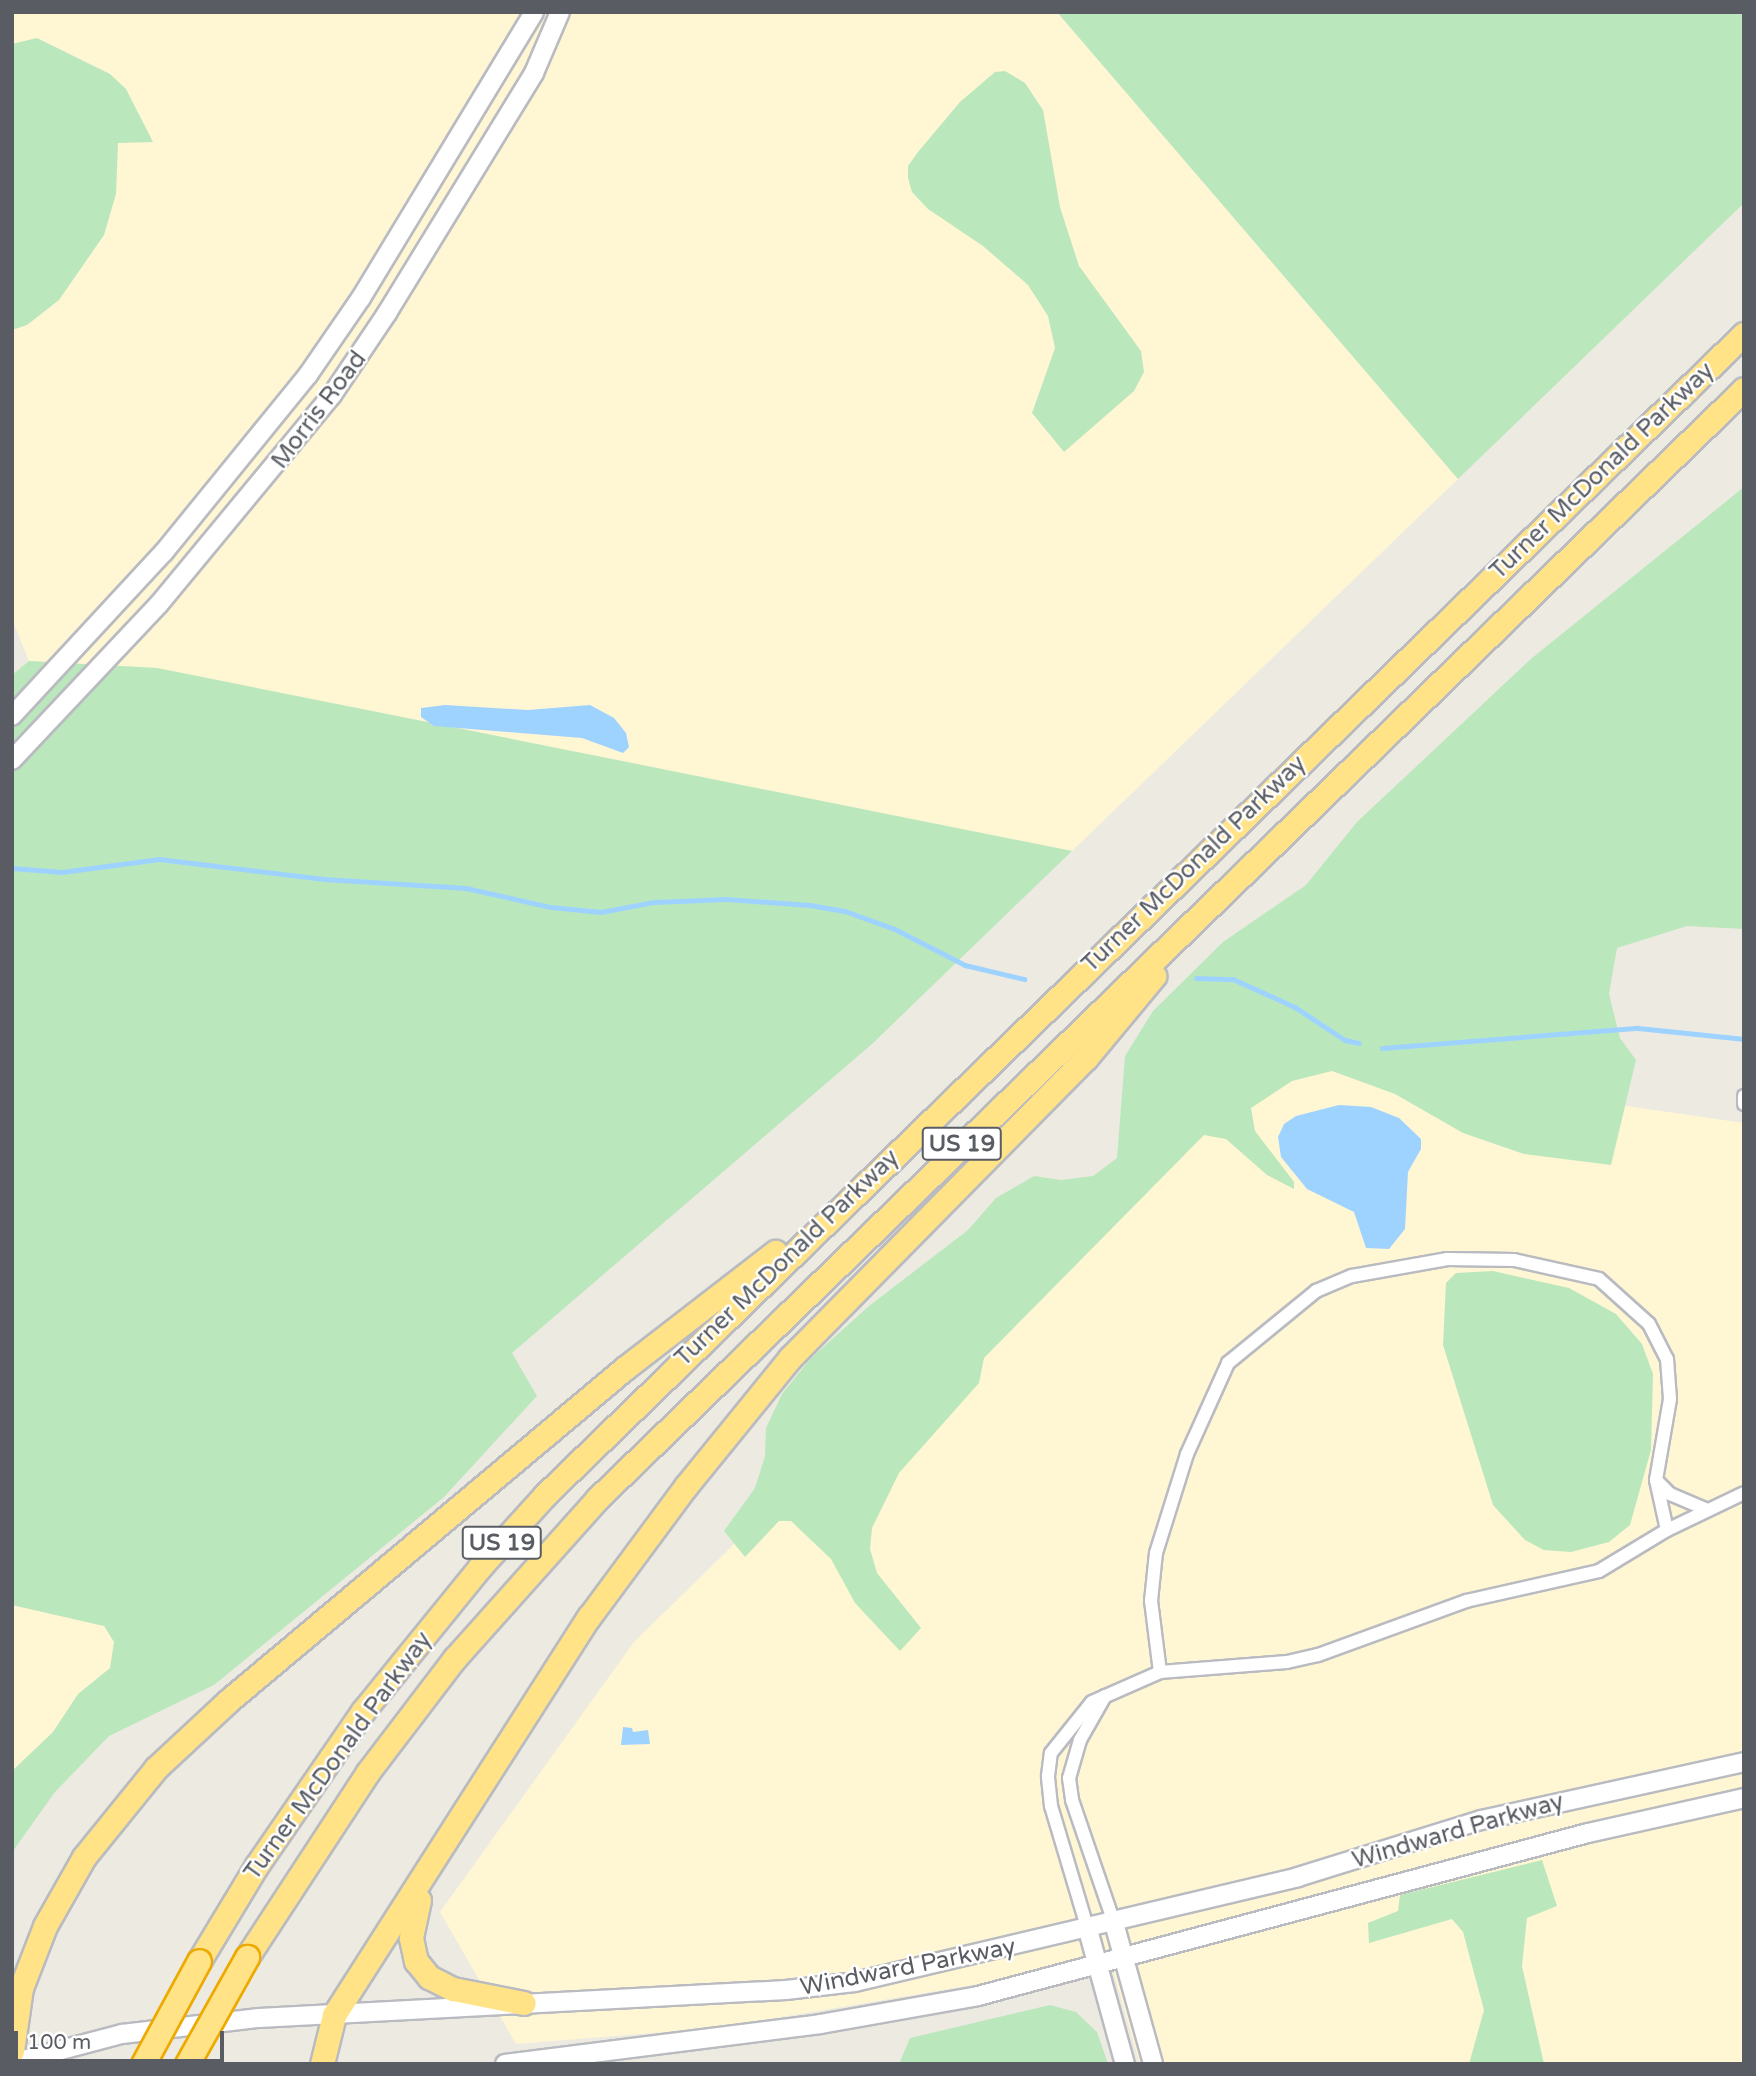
<!DOCTYPE html>
<style>
body{margin:0}
#map{position:relative;width:1756px;height:2076px;overflow:hidden;background:#edebe1;font-family:"Varela Round",sans-serif}
div>[style]{position:absolute}
.commercial>*{inset:0;background:#fff6d4}
.green>*{inset:0;background:#bbe7bc}
.water>*{inset:0;background:#9fd3ff}
.stream>*{height:4.5px;margin:-2.25px;padding:0 2.25px;transform-origin:2.25px;border-radius:2.25px;background:#9fd3ff}
.roads{filter:drop-shadow(2px 0 #b9bbc1) drop-shadow(-2px 0 #b9bbc1) drop-shadow(0 2px #b9bbc1) drop-shadow(0 -2px #b9bbc1)}
.street>*{height:12px;margin:-6px;padding:0 6px;transform-origin:6px;border-radius:6px;background:#fff}
.secondary>*{height:18px;margin:-9px;padding:0 9px;transform-origin:9px;border-radius:9px;background:#fff}
.highway>*{height:23px;margin:-11.5px;padding:0 11.5px;transform-origin:11.5px;border-radius:11.5px;background:#ffe386}
.bridges{filter:drop-shadow(2px 0 #eea900) drop-shadow(-2px 0 #eea900) drop-shadow(0 2px #eea900) drop-shadow(0 -2px #eea900)}
.highway-bridge>*{height:23px;margin:-11.5px;padding:0 11.5px;transform-origin:11.5px;border-radius:11.5px;background:#ffe386}
span{translate:-50% -50%;white-space:nowrap;text-align:center;line-height:1.15;-webkit-text-stroke:5px #fff;paint-order:stroke}
.shield-label span{padding:2px 5px;background:#fff;border:2px solid;border-radius:5px;-webkit-text-stroke-width:0}
.shield-label{font-size:23px;color:#595d63;font-weight:700}
.street-label{font-size:24px;color:#595d63}
.frame{position:absolute;inset:0;border:14px solid #595d63;pointer-events:none}
.scale{position:absolute;left:14px;top:2031px;width:210px;height:32px;box-sizing:border-box;border:4px solid #595d63;border-top:0;padding-left:9px;font-size:21px;line-height:24px;white-space:nowrap;color:#595d63;-webkit-text-stroke:5px #fff;paint-order:stroke}
</style>
<div id="map">
<div class="commercial">
<i style="clip-path:polygon(12px 12px,1057px 12px,1458px 479px,1072px 851px,157px 668px,29px 661px,12px 619px)"></i>
<i style="clip-path:polygon(1321px 970px,1469px 1083px,1744px 1123px,1744px 2064px,1140px 2064px,1109px 1957px,1045px 1973px,715px 2028px,516px 2044px,440px 1912px,634px 1642px)"></i>
<i style="clip-path:polygon(12px 1605px,175px 1642px,12px 1828px)"></i>
</div>
<div class="green">
<i style="clip-path:polygon(1057px 12px,1744px 12px,1744px 203px,1458px 479px)"></i>
<i style="clip-path:polygon(37px 38px,110px 74px,126px 89px,153px 142px,118px 143px,116px 194px,104px 235px,59px 300px,27px 325px,12px 330px,12px 44px)"></i>
<i style="clip-path:polygon(1005px 71px,1025px 83px,1043px 110px,1060px 207px,1079px 266px,1141px 351px,1144px 372px,1134px 391px,1064px 452px,1032px 413px,1055px 348px,1048px 316px,1028px 285px,983px 246px,928px 209px,912px 192px,908px 178px,908px 166px,918px 152px,960px 102px,995px 72px)"></i>
<i style="clip-path:polygon(1744px 487px,1744px 929px,1687px 926px,1617px 948px,1609px 994px,1620px 1038px,1636px 1060px,1611px 1165px,1524px 1154px,1463px 1133px,1395px 1094px,1332px 1071px,1292px 1081px,1251px 1108px,1255px 1131px,1294px 1182px,1294px 1189px,1267px 1175px,1226px 1139px,1204px 1135px,984px 1358px,979px 1383px,899px 1473px,872px 1528px,870px 1549px,877px 1573px,921px 1628px,900px 1651px,855px 1603px,831px 1559px,791px 1521px,779px 1521px,745px 1557px,724px 1531px,755px 1488px,765px 1456px,766px 1428px,782px 1394px,810px 1359px,869px 1306px,968px 1230px,996px 1198px,1034px 1176px,1061px 1180px,1093px 1176px,1117px 1158px,1125px 1056px,1153px 1011px,1223px 942px,1306px 885px,1357px 822px,1532px 658px)"></i>
<i style="clip-path:polygon(29px 661px,157px 668px,1072px 851px,872px 1044px,512px 1353px,537px 1396px,444px 1497px,214px 1685px,109px 1736px,55px 1792px,13px 1851px,12px 1771px,53px 1732px,78px 1694px,110px 1668px,114px 1642px,104px 1626px,12px 1605px,12px 675px)"></i>
<i style="clip-path:polygon(1493px 1271px,1569px 1288px,1616px 1314px,1642px 1344px,1653px 1374px,1651px 1450px,1630px 1525px,1609px 1542px,1571px 1552px,1544px 1550px,1525px 1540px,1493px 1505px,1443px 1345px,1446px 1283px,1456px 1273px)"></i>
<i style="clip-path:polygon(1542px 1860px,1557px 1906px,1527px 1918px,1522px 1966px,1544px 2064px,1469px 2064px,1484px 2010px,1463px 1932px,1452px 1919px,1369px 1943px,1368px 1923px,1398px 1911px,1400px 1895px)"></i>
<i style="clip-path:polygon(1050px 2005px,1076px 2012px,1097px 2032px,1108px 2064px,899px 2064px,910px 2038px)"></i>
</div>
<div class="water">
<i style="clip-path:polygon(445px 705px,528px 710px,590px 705px,614px 718px,626px 733px,629px 747px,623px 753px,582px 738px,434px 726px,421px 717px,421px 708px)"></i>
<i style="clip-path:polygon(1339px 1105px,1371px 1107px,1399px 1118px,1421px 1139px,1421px 1149px,1408px 1172px,1405px 1229px,1389px 1249px,1366px 1248px,1354px 1212px,1307px 1189px,1281px 1157px,1278px 1137px,1284px 1124px,1296px 1116px)"></i>
<i style="clip-path:polygon(623px 1727px,632px 1728px,633px 1732px,648px 1730px,650px 1744px,621px 1745px)"></i>
</div>
<div class="stream">
<i style="left:12px;top:868px;width:50px;rotate:4.6deg"></i>
<i style="left:62px;top:872px;width:98px;rotate:-7.6deg"></i>
<i style="left:159px;top:859px;width:166px;rotate:6.9deg"></i>
<i style="left:324px;top:879px;width:142px;rotate:3.6deg"></i>
<i style="left:466px;top:888px;width:87px;rotate:12.6deg"></i>
<i style="left:551px;top:907px;width:50px;rotate:5.7deg"></i>
<i style="left:601px;top:912px;width:54px;rotate:-10.7deg"></i>
<i style="left:654px;top:902px;width:72px;rotate:-2.4deg"></i>
<i style="left:726px;top:899px;width:84px;rotate:4.1deg"></i>
<i style="left:810px;top:905px;width:36px;rotate:10deg"></i>
<i style="left:845px;top:911px;width:53px;rotate:19.8deg"></i>
<i style="left:895px;top:929px;width:79px;rotate:27.2deg"></i>
<i style="left:965px;top:965px;width:61px;rotate:13.3deg"></i>
<i style="left:1196px;top:978px;width:37px;rotate:2deg"></i>
<i style="left:1233px;top:979px;width:68px;rotate:24.3deg"></i>
<i style="left:1295px;top:1007px;width:60px;rotate:33.4deg"></i>
<i style="left:1345px;top:1040px;width:14px;rotate:12deg"></i>
<i style="left:1382px;top:1048px;width:257px;rotate:-4.5deg"></i>
<i style="left:1638px;top:1028px;width:107px;rotate:5.9deg"></i>
</div>
<div class="roads">
<div class="street">
<i style="left:1744px;top:1096px;width:8px;rotate:90deg"></i>
<i style="left:1656px;top:1480px;width:20px;rotate:45deg"></i>
<i style="left:1670px;top:1494px;width:39px;rotate:23deg"></i>
<i style="left:1160px;top:1672px;width:72px;rotate:-97.2deg"></i>
<i style="left:1151px;top:1601px;width:48px;rotate:-84.1deg"></i>
<i style="left:1156px;top:1553px;width:104px;rotate:-72.6deg"></i>
<i style="left:1187px;top:1454px;width:100px;rotate:-65.7deg"></i>
<i style="left:1228px;top:1363px;width:114px;rotate:-39.3deg"></i>
<i style="left:1316px;top:1291px;width:39px;rotate:-23deg"></i>
<i style="left:1352px;top:1276px;width:97px;rotate:-10.1deg"></i>
<i style="left:1447px;top:1259px;width:67px;rotate:0.9deg"></i>
<i style="left:1514px;top:1260px;width:87px;rotate:12.6deg"></i>
<i style="left:1599px;top:1279px;width:67px;rotate:42deg"></i>
<i style="left:1649px;top:1324px;width:39px;rotate:63deg"></i>
<i style="left:1667px;top:1359px;width:40px;rotate:85.7deg"></i>
<i style="left:1670px;top:1399px;width:82px;rotate:99.8deg"></i>
<i style="left:1656px;top:1480px;width:51px;rotate:77.6deg"></i>
<i style="left:1105px;top:1696px;width:51px;rotate:119.6deg"></i>
<i style="left:1080px;top:1740px;width:40px;rotate:106deg"></i>
<i style="left:1069px;top:1778px;width:22px;rotate:82deg"></i>
<i style="left:1072px;top:1800px;width:130px;rotate:71.1deg"></i>
<i style="left:1088px;top:1930px;width:129px;rotate:-106.6deg"></i>
<i style="left:1051px;top:1806px;width:30px;rotate:-96deg"></i>
<i style="left:1048px;top:1776px;width:23px;rotate:-83deg"></i>
<i style="left:1051px;top:1753px;width:65px;rotate:-51.2deg"></i>
<i style="left:1092px;top:1702px;width:74px;rotate:-23.8deg"></i>
<i style="left:1160px;top:1672px;width:127px;rotate:-4.5deg"></i>
<i style="left:1287px;top:1662px;width:32px;rotate:-13deg"></i>
<i style="left:1318px;top:1655px;width:158px;rotate:-20deg"></i>
<i style="left:1466px;top:1601px;width:136px;rotate:-12.7deg"></i>
<i style="left:1599px;top:1571px;width:79px;rotate:-31.1deg"></i>
<i style="left:1667px;top:1530px;width:85px;rotate:-25.7deg"></i>
</div>
<div class="secondary">
<i style="left:12px;top:716px;width:224px;rotate:-47.2deg"></i>
<i style="left:164px;top:552px;width:228px;rotate:-50.9deg"></i>
<i style="left:308px;top:375px;width:93px;rotate:-55.5deg"></i>
<i style="left:361px;top:298px;width:334px;rotate:-58.8deg"></i>
<i style="left:12px;top:760px;width:214px;rotate:-46.7deg"></i>
<i style="left:159px;top:604px;width:271px;rotate:-50.4deg"></i>
<i style="left:332px;top:395px;width:99px;rotate:-56.1deg"></i>
<i style="left:387px;top:313px;width:281px;rotate:-58.5deg"></i>
<i style="left:534px;top:73px;width:66px;rotate:-66.9deg"></i>
<i style="left:1114px;top:1923px;width:146px;rotate:74.5deg"></i>
<i style="left:1088px;top:1930px;width:139px;rotate:74.6deg"></i>
<i style="left:12px;top:2063px;width:114px;rotate:-14.8deg"></i>
<i style="left:122px;top:2034px;width:138px;rotate:-6.7deg"></i>
<i style="left:259px;top:2018px;width:528px;rotate:-3.04deg"></i>
<i style="left:786px;top:1990px;width:69px;rotate:-6.6deg"></i>
<i style="left:855px;top:1982px;width:455px;rotate:-13.3deg"></i>
<i style="left:1298px;top:1877px;width:192px;rotate:-17.3deg"></i>
<i style="left:1481px;top:1820px;width:269px;rotate:-12.4deg"></i>
<i style="left:505px;top:2064px;width:318px;rotate:-7.2deg"></i>
<i style="left:820px;top:2024px;width:160px;rotate:-10deg"></i>
<i style="left:978px;top:1996px;width:631px;rotate:-14.96deg"></i>
<i style="left:1588px;top:1833px;width:160px;rotate:-12.6deg"></i>
</div>
<div class="highway">
<i style="left:419px;top:1900px;width:39px;rotate:102deg"></i>
<i style="left:411px;top:1938px;width:24px;rotate:78deg"></i>
<i style="left:416px;top:1961px;width:21px;rotate:51deg"></i>
<i style="left:429px;top:1977px;width:27px;rotate:27deg"></i>
<i style="left:453px;top:1989px;width:72px;rotate:11.2deg"></i>
<i style="left:247px;top:1957px;width:221px;rotate:-56.8deg"></i>
<i style="left:368px;top:1772px;width:143px;rotate:-52.7deg"></i>
<i style="left:455px;top:1658px;width:213px;rotate:-48.2deg"></i>
<i style="left:597px;top:1499px;width:1596px;rotate:-44.06deg"></i>
<i style="left:199px;top:1961px;width:112px;rotate:-58.9deg"></i>
<i style="left:257px;top:1865px;width:187px;rotate:-55.5deg"></i>
<i style="left:363px;top:1711px;width:186px;rotate:-50.9deg"></i>
<i style="left:480px;top:1567px;width:97px;rotate:-47.9deg"></i>
<i style="left:545px;top:1495px;width:1669px;rotate:-44.08deg"></i>
<i style="left:12px;top:2051px;width:64px;rotate:-81.9deg"></i>
<i style="left:21px;top:1988px;width:66px;rotate:-68.8deg"></i>
<i style="left:45px;top:1926px;width:79px;rotate:-60.5deg"></i>
<i style="left:84px;top:1857px;width:114px;rotate:-51deg"></i>
<i style="left:156px;top:1768px;width:98px;rotate:-42.9deg"></i>
<i style="left:228px;top:1701px;width:518px;rotate:-39.99deg"></i>
<i style="left:625px;top:1368px;width:190px;rotate:-37.7deg"></i>
<i style="left:322px;top:2064px;width:50px;rotate:-76.2deg"></i>
<i style="left:334px;top:2015px;width:473px;rotate:-57.4deg"></i>
<i style="left:589px;top:1617px;width:163px;rotate:-53.5deg"></i>
<i style="left:686px;top:1486px;width:165px;rotate:-50.9deg"></i>
<i style="left:790px;top:1358px;width:421px;rotate:-45.4deg"></i>
<i style="left:1086px;top:1058px;width:107px;rotate:-50.3deg"></i>
</div>
</div>
<div class="bridges">
<div class="highway-bridge">
<i style="left:143px;top:2064px;width:117px;rotate:-61.5deg"></i>
<i style="left:187px;top:2064px;width:123px;rotate:-60.7deg"></i>
</div>
</div>
<div class="shield-label">
<span style="left:962px;top:1144px">US 19</span>
<span style="left:502px;top:1543px">US 19</span>
</div>
<div class="street-label">
<span style="left:319px;top:410px;rotate:-53deg">Morris Road</span>
<span style="left:1602px;top:471px;rotate:-44deg">Turner McDonald Parkway</span>
<span style="left:1194px;top:864px;rotate:-44deg">Turner McDonald Parkway</span>
<span style="left:787px;top:1258px;rotate:-44deg">Turner McDonald Parkway</span>
<span style="left:338px;top:1756px;rotate:-54deg">Turner McDonald Parkway</span>
<span style="left:1458px;top:1831px;rotate:-16deg">Windward Parkway</span>
<span style="left:908px;top:1967px;rotate:-11deg">Windward Parkway</span>
</div>
<div class="frame"></div>
<div class="scale">100 m</div>
</div>
